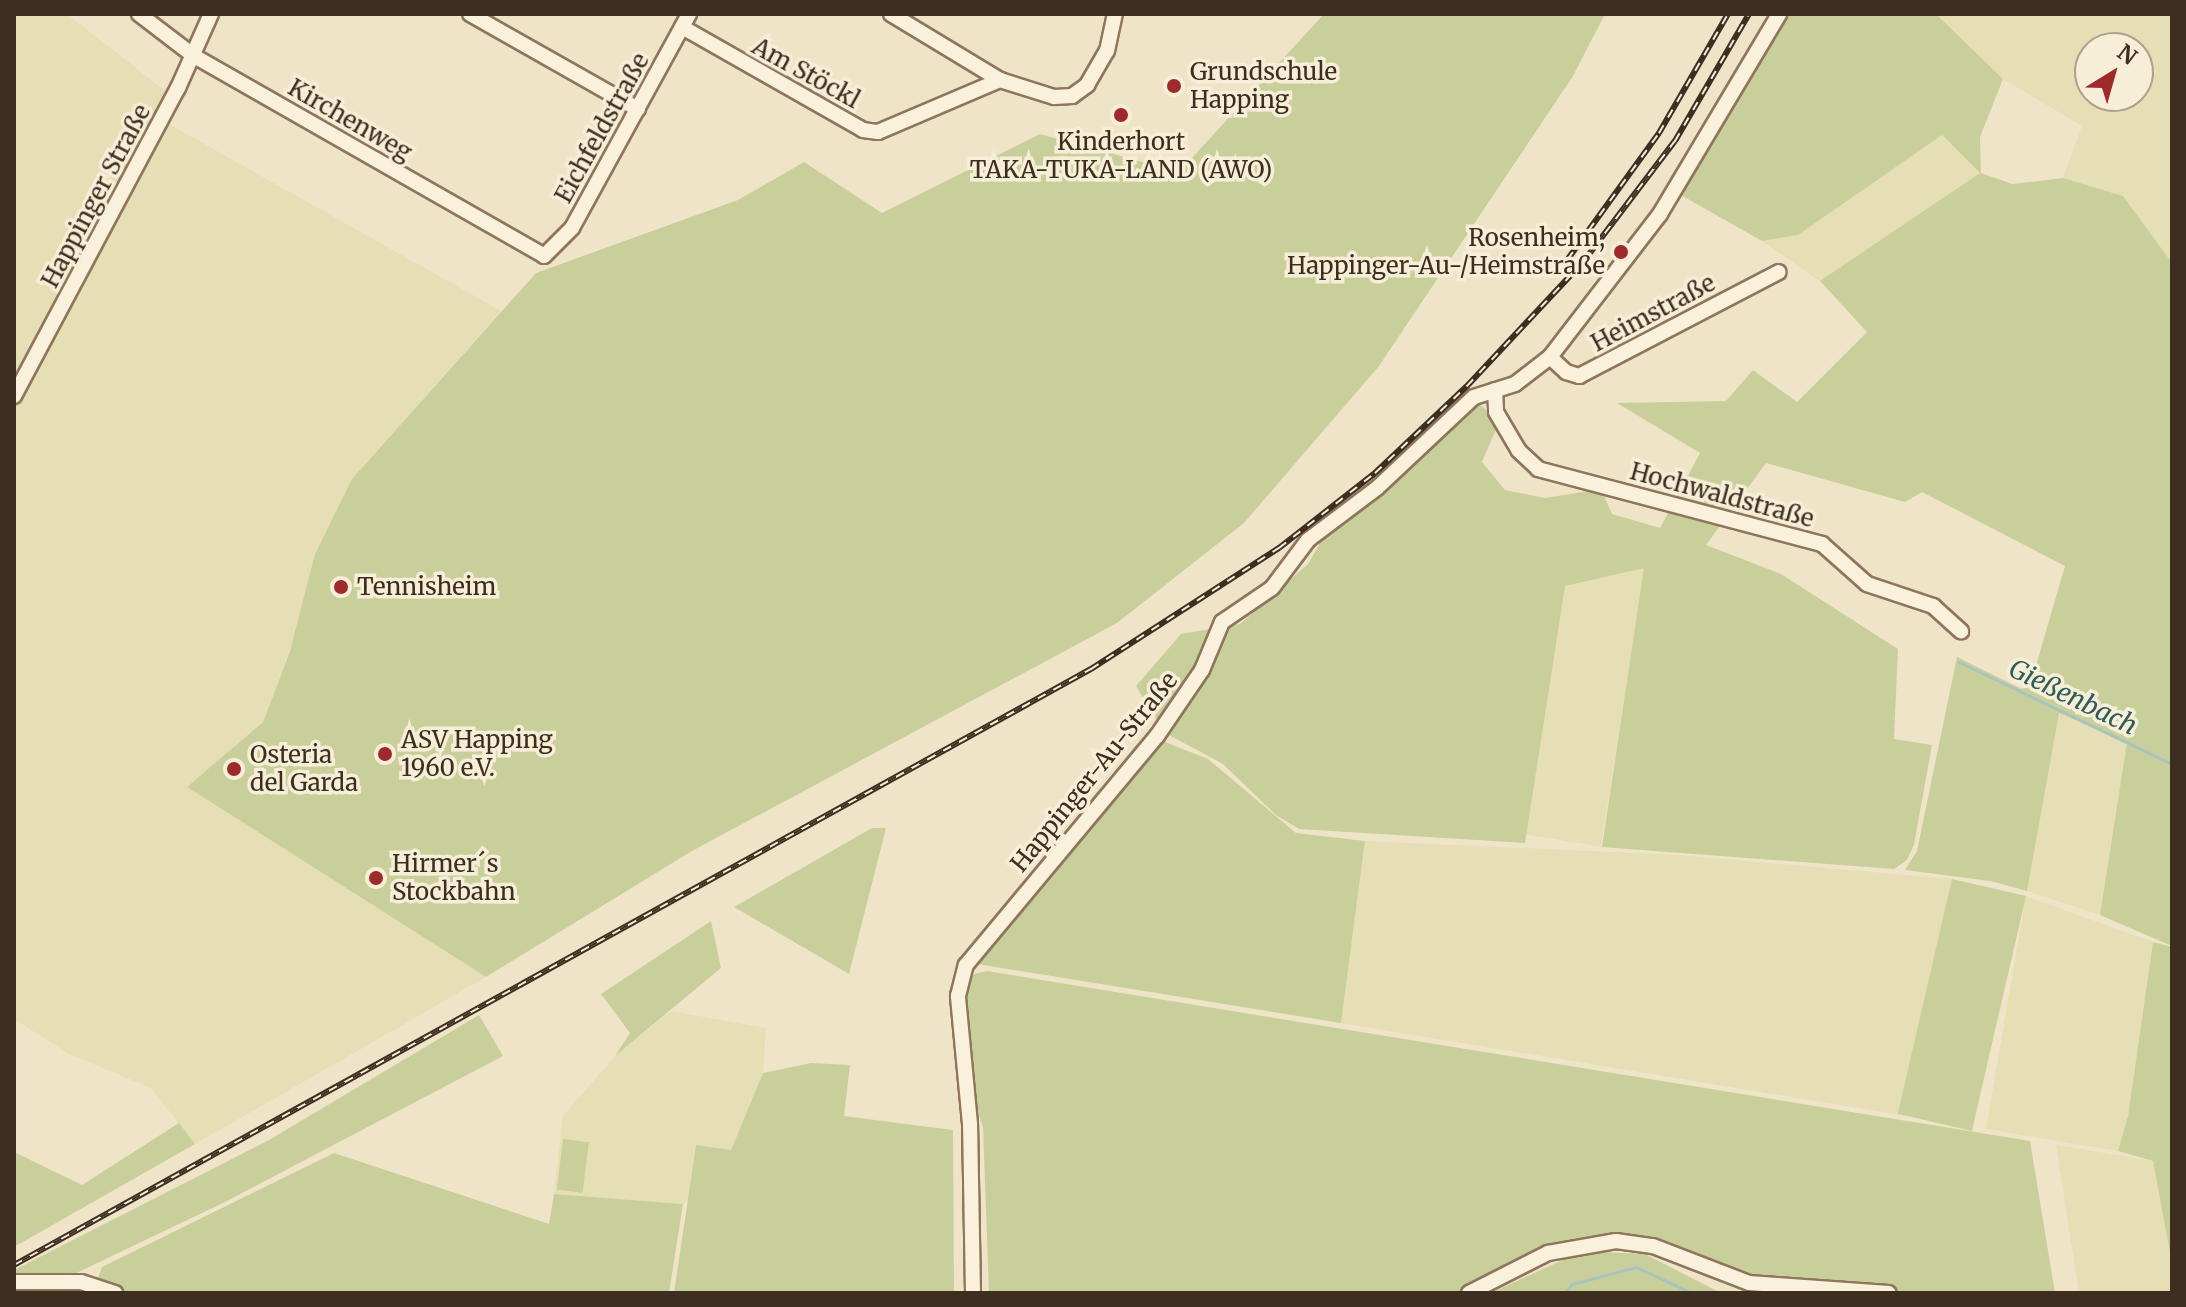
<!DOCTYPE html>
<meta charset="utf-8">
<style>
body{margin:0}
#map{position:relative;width:2186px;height:1307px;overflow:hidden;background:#f0e4c8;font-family:Merriweather,serif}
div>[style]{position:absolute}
.farmland>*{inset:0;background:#e6deb5;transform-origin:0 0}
.green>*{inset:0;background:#c9cf9b;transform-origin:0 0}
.stream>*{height:3px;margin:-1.5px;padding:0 1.5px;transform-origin:1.5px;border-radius:1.5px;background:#a9c4bc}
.roads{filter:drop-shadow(2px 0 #8d765c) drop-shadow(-2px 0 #8d765c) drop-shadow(0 2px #8d765c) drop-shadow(0 -2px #8d765c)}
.minor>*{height:14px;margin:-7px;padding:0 7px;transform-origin:7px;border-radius:7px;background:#faf1dc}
.rail>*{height:6px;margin-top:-3px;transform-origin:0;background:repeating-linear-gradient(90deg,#f7eed8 0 9px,#3d2e20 0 18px);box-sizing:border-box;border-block:2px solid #3d2e20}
.dots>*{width:22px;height:22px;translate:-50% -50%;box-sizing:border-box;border:4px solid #f7eed8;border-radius:50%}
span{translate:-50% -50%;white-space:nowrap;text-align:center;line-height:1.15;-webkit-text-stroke:7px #f7eed8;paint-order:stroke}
.poi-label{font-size:24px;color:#3d2e20}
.left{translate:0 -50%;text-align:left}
.right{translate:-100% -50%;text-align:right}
.street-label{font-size:24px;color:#3d2e20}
.water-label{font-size:26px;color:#2f5d5a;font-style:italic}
.frame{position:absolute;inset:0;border:16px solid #3d2e20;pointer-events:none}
.north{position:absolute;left:2074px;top:32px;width:80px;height:80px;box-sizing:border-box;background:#f7eed8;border:2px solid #ada18e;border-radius:50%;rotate:37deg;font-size:22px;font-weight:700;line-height:32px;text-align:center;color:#3d2e20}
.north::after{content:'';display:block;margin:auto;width:28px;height:36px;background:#9e2a2b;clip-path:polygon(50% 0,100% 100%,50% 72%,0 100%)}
</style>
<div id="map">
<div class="farmland">
<i style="clip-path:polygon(14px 14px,67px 14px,168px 93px,167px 123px,501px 311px,352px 479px,263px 722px,187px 787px,486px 977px,195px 1144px,151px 1088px,69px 1054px,14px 1019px)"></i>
<i style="clip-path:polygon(evenodd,1936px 14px,2172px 14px,2172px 263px,2123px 196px,2063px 178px,2082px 126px,2003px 79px,1936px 14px,2090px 48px,2138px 48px,2138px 96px,2090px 96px,2090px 48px)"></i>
<i style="clip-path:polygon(1941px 135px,1981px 173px,1820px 281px,1762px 241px,1798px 235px)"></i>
<i style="left:1645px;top:568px;width:282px;height:82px;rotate:99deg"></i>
<i style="clip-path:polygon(2058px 713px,2127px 741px,2100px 915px,2027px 891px)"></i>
<i style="clip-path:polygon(1365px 841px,1678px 855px,1952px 879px,1907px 1116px,1341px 1023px)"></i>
<i style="clip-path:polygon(2026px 896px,2153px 942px,2128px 1116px,2118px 1151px,1986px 1129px)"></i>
<i style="clip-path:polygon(671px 1011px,766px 1028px,763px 1073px,731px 1150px,696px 1145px,688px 1200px,683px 1204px,554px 1194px,563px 1116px,615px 1056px)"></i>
<i style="clip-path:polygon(2056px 1145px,2153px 1161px,2172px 1264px,2172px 1293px,2079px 1293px)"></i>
</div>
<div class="green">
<i style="clip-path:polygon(1324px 14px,1605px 14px,1573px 76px,1379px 366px,1244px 523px,1117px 623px,692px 851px,486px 977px,187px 787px,263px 722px,290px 651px,315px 554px,352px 479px,536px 273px,738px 200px,804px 162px,882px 213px,1040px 134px,1179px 172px)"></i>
<i style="clip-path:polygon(1788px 14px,1936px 14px,2003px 79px,1980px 137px,1981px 173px,2012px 184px,2063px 178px,2123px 196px,2172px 263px,2172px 946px,2100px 915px,2127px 742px,2059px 713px,2027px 891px,1990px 881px,1905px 870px,1917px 851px,1957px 657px,2022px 689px,2030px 686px,2065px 566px,1922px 492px,1905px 502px,1766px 463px,1706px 545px,1781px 574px,1898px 649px,1894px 739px,1932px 745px,1914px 845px,1907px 860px,1894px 869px,1602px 847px,1644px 568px,1565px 586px,1525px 843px,1299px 829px,1276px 815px,1223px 764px,1165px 733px,1136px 686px,1181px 634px,1240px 624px,1308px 564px,1323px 538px,1474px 401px,1490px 412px,1497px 427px,1482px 462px,1505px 490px,1545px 498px,1601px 489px,1612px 514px,1660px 528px,1700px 453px,1617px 403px,1726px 401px,1753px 370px,1797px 402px,1867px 332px,1820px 281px,1980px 173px,1942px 135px,1798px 235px,1762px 241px,1679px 194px)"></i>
<i style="clip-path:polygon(1160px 740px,1208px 759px,1296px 833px,1365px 841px,1341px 1023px,977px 964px)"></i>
<i style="clip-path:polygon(872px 828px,886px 828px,849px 974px,734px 907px)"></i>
<i style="left:1952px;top:879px;width:76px;height:241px;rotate:13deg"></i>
<i style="clip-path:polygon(711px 921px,721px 968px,615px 1056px,630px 1033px,601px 994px)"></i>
<i style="clip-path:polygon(2153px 942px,2172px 947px,2172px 1264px,2153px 1161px,2118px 1151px,2128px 1116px)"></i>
<i style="clip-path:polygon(987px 971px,2030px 1141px,2055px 1293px,1908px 1293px,1877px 1286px,1749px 1279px,1654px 1242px,1522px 1259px,1465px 1293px,989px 1293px,983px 1127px,971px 1092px,963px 1005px,969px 975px)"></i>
<i style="clip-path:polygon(479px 1015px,503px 1056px,223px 1203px,68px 1277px,14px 1277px,14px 1270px,269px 1140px)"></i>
<i style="clip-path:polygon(811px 1063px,850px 1065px,844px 1116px,953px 1130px,954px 1293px,674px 1293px,696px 1145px,731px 1150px,763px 1073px)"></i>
<i style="clip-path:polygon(179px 1123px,195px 1144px,14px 1247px,14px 1152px,82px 1185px)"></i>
<i style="left:563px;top:1139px;width:26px;height:51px;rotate:7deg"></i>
<i style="clip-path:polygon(334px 1153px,549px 1224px,554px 1194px,683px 1204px,669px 1293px,124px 1293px,98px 1278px,102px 1267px)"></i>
<i style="clip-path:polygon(1582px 1251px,1645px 1254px,1721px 1293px,1491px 1293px)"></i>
</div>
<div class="stream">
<i style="left:1959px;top:662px;width:236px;rotate:25.6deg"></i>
<i style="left:1564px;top:1293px;width:12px;rotate:-48deg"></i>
<i style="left:1572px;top:1284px;width:66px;rotate:-14.9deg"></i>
<i style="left:1636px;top:1267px;width:62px;rotate:24.9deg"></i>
</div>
<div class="roads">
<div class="minor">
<i style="left:139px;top:14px;width:69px;rotate:37.4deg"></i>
<i style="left:194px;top:56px;width:403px;rotate:29.7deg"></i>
<i style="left:544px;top:256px;width:40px;rotate:-45deg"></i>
<i style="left:572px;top:228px;width:244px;rotate:-61.3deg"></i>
<i style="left:470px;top:14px;width:193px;rotate:29.5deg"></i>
<i style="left:891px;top:14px;width:127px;rotate:31.2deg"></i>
<i style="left:1000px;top:80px;width:57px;rotate:17.5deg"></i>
<i style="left:1054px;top:97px;width:18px;rotate:-3deg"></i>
<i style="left:1072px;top:96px;width:19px;rotate:-36deg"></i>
<i style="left:1087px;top:85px;width:39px;rotate:-60deg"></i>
<i style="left:1107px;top:51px;width:38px;rotate:-78deg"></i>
<i style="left:682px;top:27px;width:208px;rotate:29.6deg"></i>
<i style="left:863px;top:130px;width:15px;rotate:8deg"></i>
<i style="left:878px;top:132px;width:133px;rotate:-23.1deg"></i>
<i style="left:1550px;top:357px;width:22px;rotate:43deg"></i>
<i style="left:1566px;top:372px;width:14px;rotate:17deg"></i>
<i style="left:1579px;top:376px;width:225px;rotate:-27.5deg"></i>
<i style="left:1495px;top:390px;width:22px;rotate:87deg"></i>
<i style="left:1496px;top:412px;width:45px;rotate:59.5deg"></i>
<i style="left:1519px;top:451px;width:26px;rotate:43deg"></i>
<i style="left:1538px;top:469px;width:294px;rotate:14.8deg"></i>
<i style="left:1822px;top:544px;width:60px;rotate:41.6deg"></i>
<i style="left:1867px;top:584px;width:70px;rotate:18.4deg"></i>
<i style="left:1933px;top:606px;width:38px;rotate:42deg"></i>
<i style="left:14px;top:396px;width:349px;rotate:-62deg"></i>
<i style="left:178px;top:88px;width:81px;rotate:-66deg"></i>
<i style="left:14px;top:1282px;width:67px"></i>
<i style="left:81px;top:1282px;width:36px;rotate:18deg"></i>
<i style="left:973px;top:1293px;width:169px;rotate:-91deg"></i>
<i style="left:970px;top:1124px;width:129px;rotate:-95.4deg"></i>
<i style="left:958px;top:996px;width:32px;rotate:-76deg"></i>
<i style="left:966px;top:965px;width:298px;rotate:-50.2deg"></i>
<i style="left:1157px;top:736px;width:80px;rotate:-55.7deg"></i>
<i style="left:1202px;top:670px;width:52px;rotate:-67.4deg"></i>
<i style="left:1222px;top:622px;width:60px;rotate:-34.2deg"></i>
<i style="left:1272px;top:588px;width:60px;rotate:-53.1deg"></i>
<i style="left:1308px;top:540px;width:86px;rotate:-37deg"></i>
<i style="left:1377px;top:488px;width:133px;rotate:-43.2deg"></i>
<i style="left:1474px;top:397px;width:43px;rotate:-17.6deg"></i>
<i style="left:1515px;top:384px;width:44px;rotate:-37.6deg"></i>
<i style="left:1550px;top:357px;width:180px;rotate:-52.4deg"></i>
<i style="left:1660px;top:214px;width:233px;rotate:-59.2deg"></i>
<i style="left:1469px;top:1293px;width:89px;rotate:-26.9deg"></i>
<i style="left:1548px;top:1253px;width:69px;rotate:-10deg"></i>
<i style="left:1616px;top:1241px;width:37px;rotate:8deg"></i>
<i style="left:1653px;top:1246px;width:103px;rotate:21.1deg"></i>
<i style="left:1749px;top:1283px;width:140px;rotate:4.1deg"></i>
</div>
</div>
<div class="rail">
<i style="left:1557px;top:274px;width:174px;rotate:-54.1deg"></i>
<i style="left:1659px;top:133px;width:138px;rotate:-59.9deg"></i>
<i style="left:14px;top:1265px;width:1231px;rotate:-28.96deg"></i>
<i style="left:1091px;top:669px;width:224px;rotate:-32.8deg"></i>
<i style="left:1279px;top:548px;width:122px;rotate:-38deg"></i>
<i style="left:1375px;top:473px;width:127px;rotate:-43.4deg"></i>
<i style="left:1467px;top:386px;width:170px;rotate:-46.9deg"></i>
<i style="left:1583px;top:262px;width:152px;rotate:-52.8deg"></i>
<i style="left:1675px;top:141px;width:147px;rotate:-59.8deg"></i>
</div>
<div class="dots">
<i style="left:1174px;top:86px;background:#9e2a2b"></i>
<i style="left:1121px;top:115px;background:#9e2a2b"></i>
<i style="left:1621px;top:252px;background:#9e2a2b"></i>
<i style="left:341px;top:587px;background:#9e2a2b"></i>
<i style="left:385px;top:754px;background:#9e2a2b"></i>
<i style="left:234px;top:769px;background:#9e2a2b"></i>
<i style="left:376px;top:878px;background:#9e2a2b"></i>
</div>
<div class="poi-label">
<span class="left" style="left:1190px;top:86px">Grundschule<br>Happing</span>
<span style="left:1121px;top:156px">Kinderhort<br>TAKA-TUKA-LAND (AWO)</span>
<span class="right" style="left:1605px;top:252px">Rosenheim,<br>Happinger-Au-/Heimstraße</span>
<span class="left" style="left:357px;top:587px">Tennisheim</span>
<span class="left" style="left:401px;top:754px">ASV Happing<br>1960 e.V.</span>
<span class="left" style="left:250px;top:769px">Osteria<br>del Garda</span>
<span class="left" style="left:392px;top:878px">Hirmer´s<br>Stockbahn</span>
</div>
<div class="street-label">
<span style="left:806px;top:73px;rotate:29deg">Am Stöckl</span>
<span style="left:350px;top:120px;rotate:30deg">Kirchenweg</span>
<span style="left:602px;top:128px;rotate:-61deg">Eichfeldstraße</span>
<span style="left:96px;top:196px;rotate:-62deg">Happinger Straße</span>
<span style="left:1653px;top:313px;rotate:-28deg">Heimstraße</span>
<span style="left:1722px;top:495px;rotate:15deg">Hochwaldstraße</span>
<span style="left:1094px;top:772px;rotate:-51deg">Happinger-Au-Straße</span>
</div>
<div class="water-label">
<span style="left:2073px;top:697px;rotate:26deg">Gießenbach</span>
</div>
<div class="frame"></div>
<div class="north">N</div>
</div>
